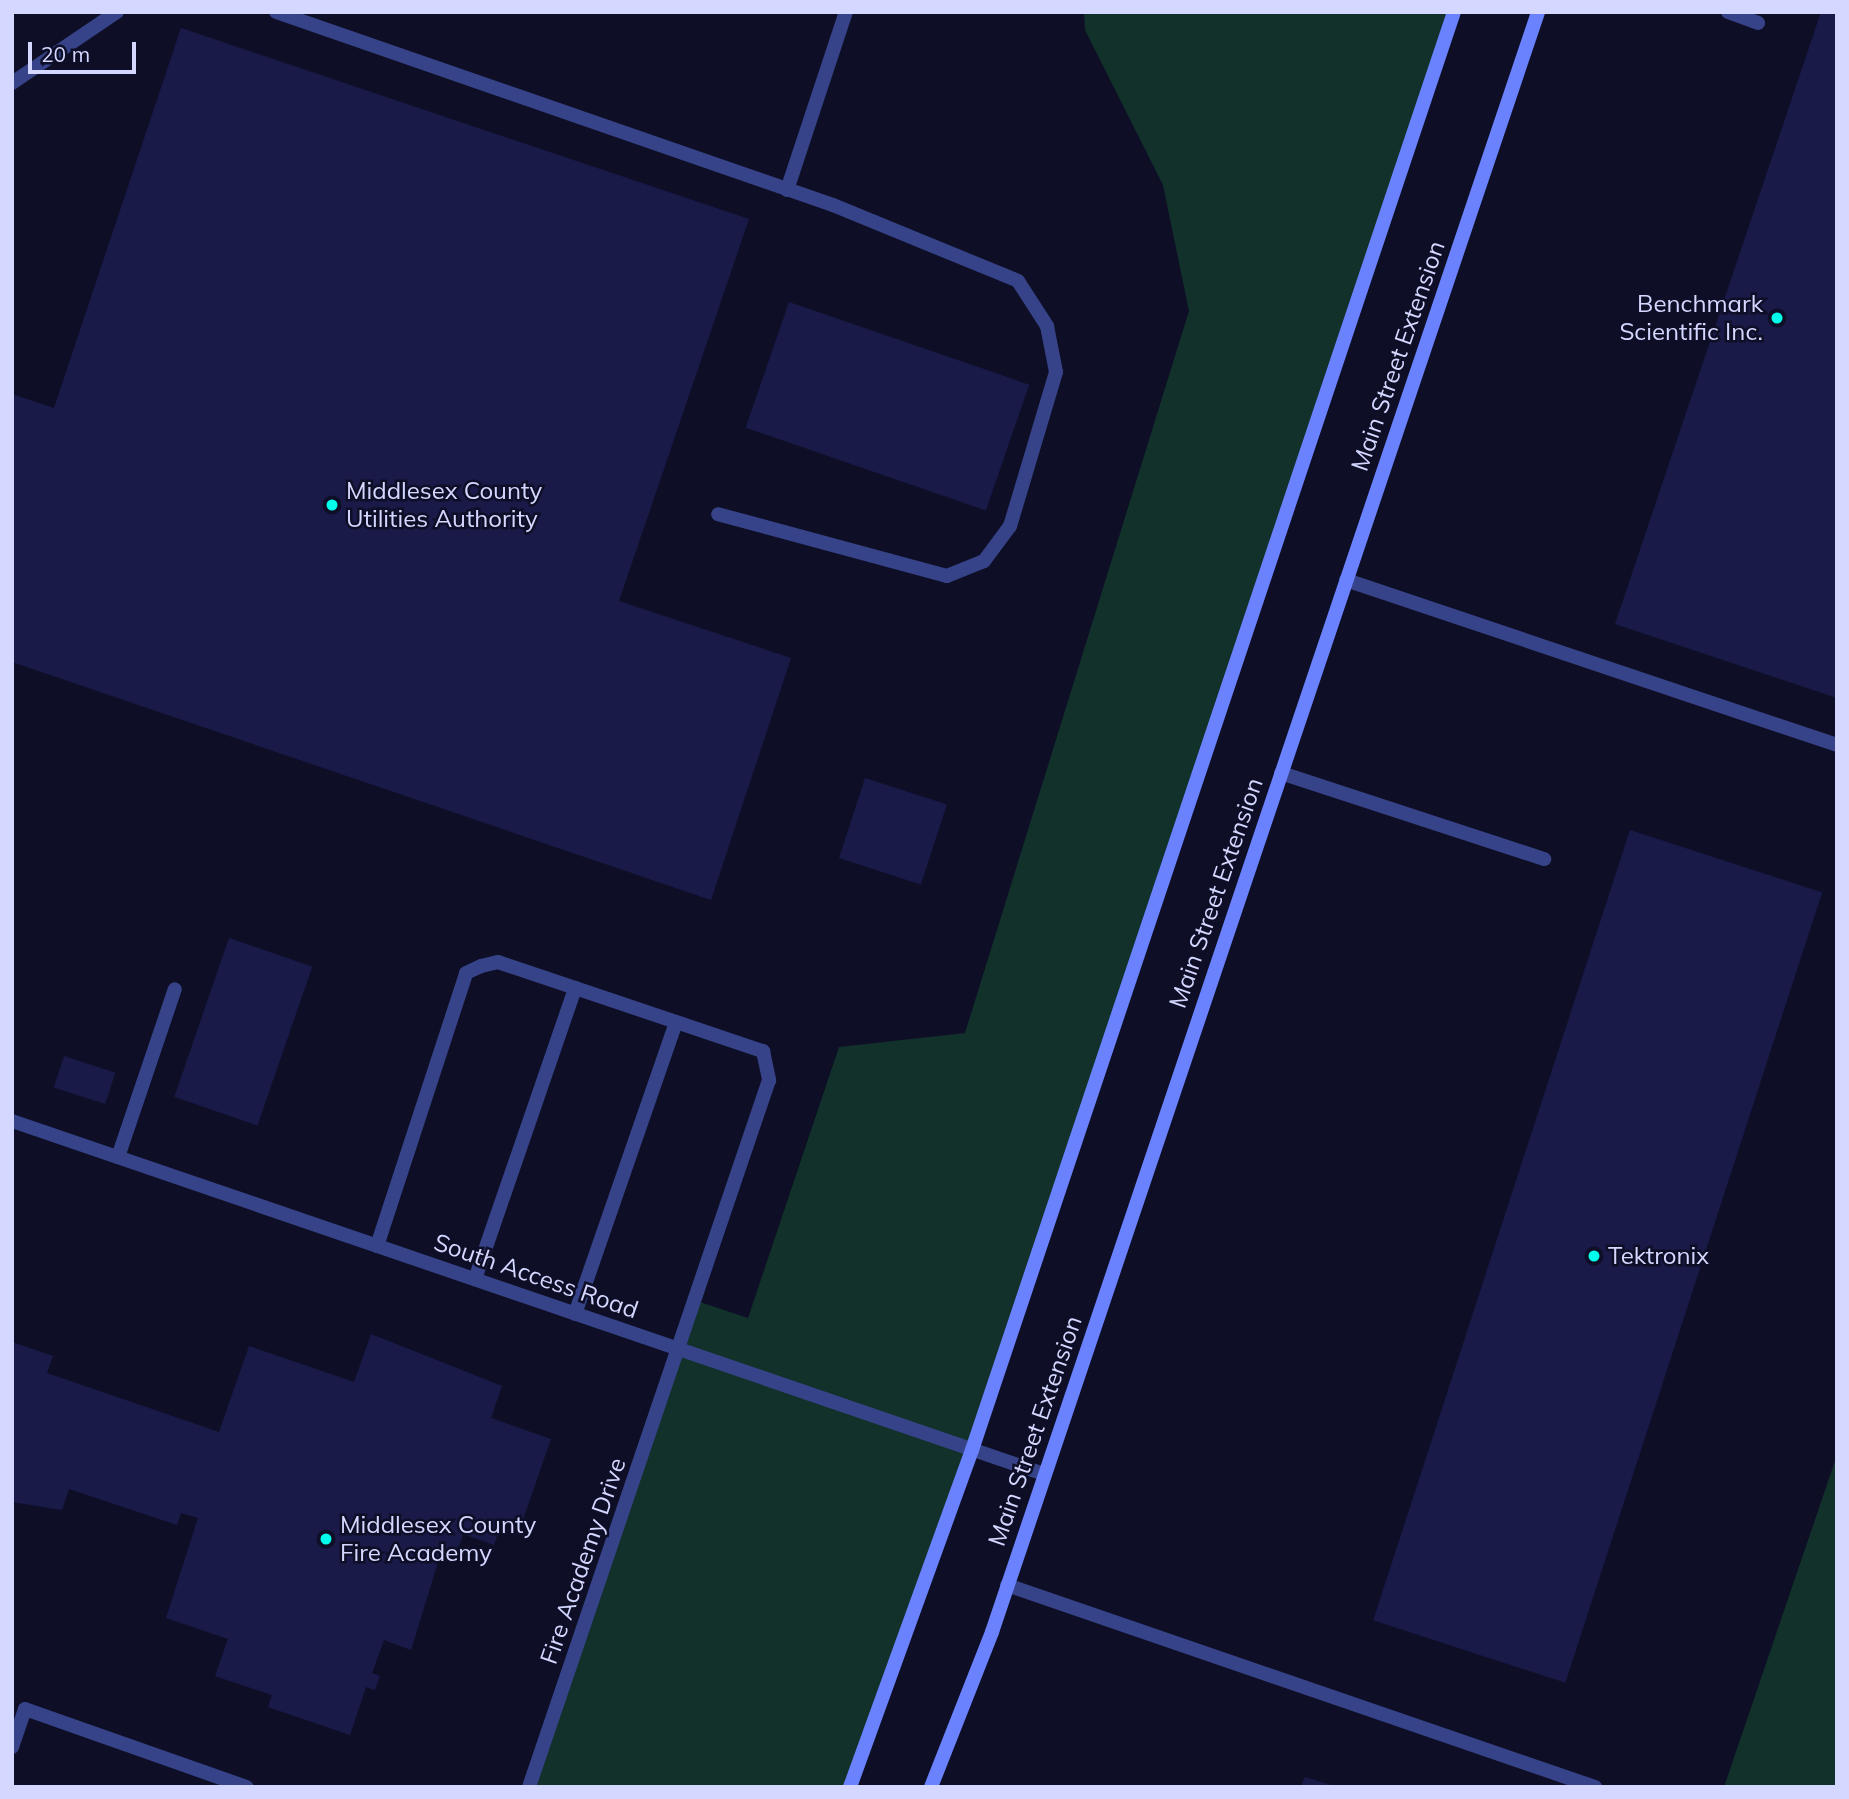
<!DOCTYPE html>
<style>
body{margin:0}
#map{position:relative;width:1849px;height:1799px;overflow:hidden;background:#0e0f27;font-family:Mulish,sans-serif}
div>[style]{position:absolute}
.green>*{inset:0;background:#11312a}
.building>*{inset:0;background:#1a1a49;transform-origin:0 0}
.service>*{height:14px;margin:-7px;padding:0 7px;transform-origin:7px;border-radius:7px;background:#374388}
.secondary>*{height:14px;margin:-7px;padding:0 7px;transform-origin:7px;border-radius:7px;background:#6b82ff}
.dots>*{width:19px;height:19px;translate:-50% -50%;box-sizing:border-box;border:4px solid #0e0f27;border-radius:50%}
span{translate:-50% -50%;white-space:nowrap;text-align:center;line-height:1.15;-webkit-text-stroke:5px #0e0f27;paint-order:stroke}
.poi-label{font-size:24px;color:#d4d7ff}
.right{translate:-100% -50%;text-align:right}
.left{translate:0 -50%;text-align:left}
.street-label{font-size:24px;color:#d4d7ff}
.frame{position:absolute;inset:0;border:14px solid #d4d7ff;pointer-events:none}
.scale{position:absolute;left:28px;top:42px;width:108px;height:32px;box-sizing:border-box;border:4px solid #d4d7ff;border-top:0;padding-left:9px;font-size:21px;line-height:24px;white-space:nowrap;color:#d4d7ff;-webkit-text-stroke:5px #0e0f27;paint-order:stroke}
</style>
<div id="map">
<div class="green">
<i style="clip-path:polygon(1084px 12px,1454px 12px,972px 1450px,850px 1787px,529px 1787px,697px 1301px,748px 1318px,839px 1047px,965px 1033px,1189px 311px,1163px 185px,1085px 30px)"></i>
<i style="clip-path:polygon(1837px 1455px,1837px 1787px,1724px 1787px)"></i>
</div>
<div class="building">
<i style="clip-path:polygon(1821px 12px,1837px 12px,1837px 698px,1615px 624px)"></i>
<i style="clip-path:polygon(181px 28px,749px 219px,619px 601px,791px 658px,711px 900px,12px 662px,12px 394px,54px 408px)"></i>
<i style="left:789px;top:302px;width:254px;height:133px;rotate:19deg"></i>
<i style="left:865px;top:778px;width:86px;height:84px;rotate:18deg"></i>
<i style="left:1630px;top:830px;width:202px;height:831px;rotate:18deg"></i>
<i style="left:229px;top:938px;width:88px;height:168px;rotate:19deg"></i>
<i style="left:64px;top:1056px;width:54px;height:33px;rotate:18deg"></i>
<i style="clip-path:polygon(371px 1334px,502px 1386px,491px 1418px,551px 1439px,520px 1528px,502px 1522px,494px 1545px,463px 1534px,457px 1552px,439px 1559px,411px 1650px,384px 1640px,372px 1673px,380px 1676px,375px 1690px,366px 1687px,350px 1735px,268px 1707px,272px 1695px,215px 1676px,228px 1639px,166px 1618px,198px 1518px,181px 1513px,177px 1525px,69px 1489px,62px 1510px,12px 1502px,12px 1342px,53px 1356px,47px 1373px,219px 1432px,249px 1346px,354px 1382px)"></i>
<i style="clip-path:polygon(1305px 1777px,1334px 1786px,1334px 1787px,1301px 1787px)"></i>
</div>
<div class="service">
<i style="left:276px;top:12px;width:589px;rotate:19.11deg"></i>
<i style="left:833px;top:205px;width:200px;rotate:22.3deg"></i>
<i style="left:1018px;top:281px;width:54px;rotate:57.2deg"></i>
<i style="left:1047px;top:326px;width:47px;rotate:78.9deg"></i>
<i style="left:1056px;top:372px;width:161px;rotate:106.6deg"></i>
<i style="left:1010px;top:526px;width:44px;rotate:126.6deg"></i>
<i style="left:984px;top:561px;width:40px;rotate:158deg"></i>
<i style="left:947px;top:576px;width:237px;rotate:-164.9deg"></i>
<i style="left:1728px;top:12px;width:32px;rotate:20deg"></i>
<i style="left:12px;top:83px;width:127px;rotate:-34.1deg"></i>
<i style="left:787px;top:190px;width:188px;rotate:-71.7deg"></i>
<i style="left:1346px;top:580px;width:518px;rotate:18.57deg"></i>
<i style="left:1281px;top:773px;width:277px;rotate:18.1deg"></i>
<i style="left:12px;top:1121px;width:1091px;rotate:18.88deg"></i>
<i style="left:118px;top:1157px;width:177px;rotate:-71.3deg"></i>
<i style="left:377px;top:1246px;width:287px;rotate:-71.9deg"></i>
<i style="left:466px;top:973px;width:17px;rotate:-25deg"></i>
<i style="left:481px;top:966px;width:17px;rotate:-13deg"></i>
<i style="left:498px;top:962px;width:280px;rotate:18.6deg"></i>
<i style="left:763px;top:1051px;width:30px;rotate:78deg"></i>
<i style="left:769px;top:1080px;width:747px;rotate:108.75deg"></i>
<i style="left:475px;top:1279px;width:308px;rotate:-71deg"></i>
<i style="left:575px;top:1314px;width:309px;rotate:-70.9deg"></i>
<i style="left:1007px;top:1585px;width:622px;rotate:18.96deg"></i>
<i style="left:12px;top:1747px;width:40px;rotate:-71.1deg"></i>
<i style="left:25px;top:1709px;width:235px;rotate:19.4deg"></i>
</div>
<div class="secondary">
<i style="left:850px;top:1787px;width:358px;rotate:-70.1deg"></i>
<i style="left:972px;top:1450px;width:1517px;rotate:-71.47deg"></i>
<i style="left:931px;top:1787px;width:167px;rotate:-68.5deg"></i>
<i style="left:992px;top:1632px;width:1710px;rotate:-71.37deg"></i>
</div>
<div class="dots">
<i style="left:1777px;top:318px;background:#00ffea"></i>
<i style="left:332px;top:505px;background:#00ffea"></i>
<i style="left:1594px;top:1256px;background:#00ffea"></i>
<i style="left:326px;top:1539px;background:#00ffea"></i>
</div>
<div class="poi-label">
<span class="right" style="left:1763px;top:318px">Benchmark<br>Scientific Inc.</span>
<span class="left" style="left:346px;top:505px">Middlesex County<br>Utilities Authority</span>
<span class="left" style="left:1608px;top:1256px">Tektronix</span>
<span class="left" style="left:340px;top:1539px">Middlesex County<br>Fire Academy</span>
</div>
<div class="street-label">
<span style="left:1398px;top:356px;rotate:-71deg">Main Street Extension</span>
<span style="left:1216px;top:893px;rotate:-71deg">Main Street Extension</span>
<span style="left:536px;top:1276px;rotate:19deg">South Access Road</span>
<span style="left:1035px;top:1431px;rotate:-71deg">Main Street Extension</span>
<span style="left:583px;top:1561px;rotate:-71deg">Fire Academy Drive</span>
</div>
<div class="frame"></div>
<div class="scale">20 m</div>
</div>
